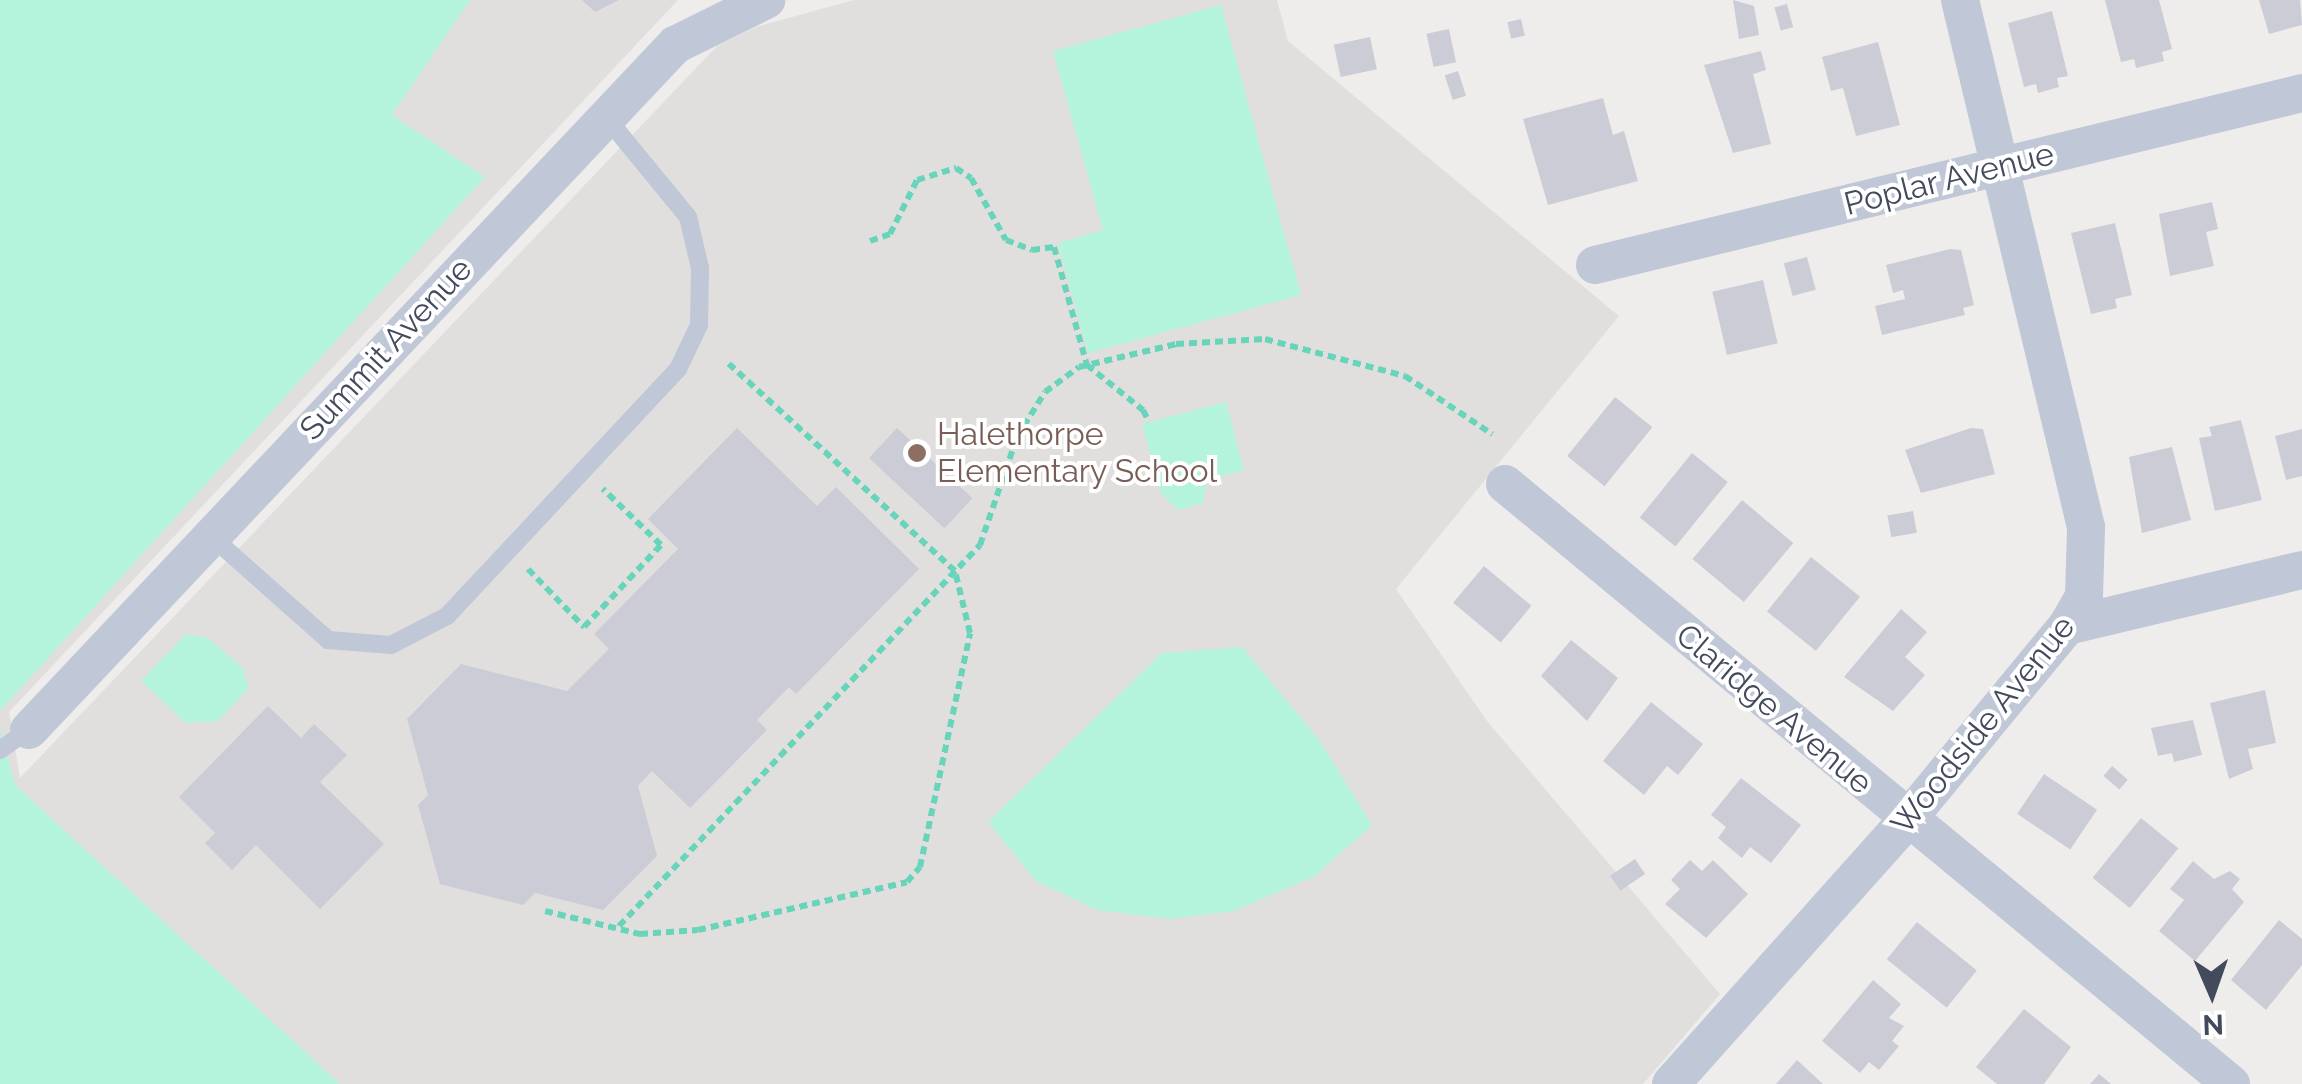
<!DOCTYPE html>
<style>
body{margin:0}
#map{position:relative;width:2302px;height:1084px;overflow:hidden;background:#efedec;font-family:Raleway,sans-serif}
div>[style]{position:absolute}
.education>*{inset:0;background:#e1dede}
.green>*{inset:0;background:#b4f4dc}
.building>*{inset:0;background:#cbccd5;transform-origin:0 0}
.path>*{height:6px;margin-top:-3px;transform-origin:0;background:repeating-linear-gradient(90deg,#68d5ba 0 8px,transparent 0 13px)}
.service>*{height:18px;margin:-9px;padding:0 9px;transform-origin:9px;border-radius:9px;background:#c0c7d6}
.minor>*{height:38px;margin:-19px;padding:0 19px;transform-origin:19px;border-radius:19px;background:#c0c7d6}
.dots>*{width:28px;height:28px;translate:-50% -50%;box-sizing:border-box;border:5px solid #fff;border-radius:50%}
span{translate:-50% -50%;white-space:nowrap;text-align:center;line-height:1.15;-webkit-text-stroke:8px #fff;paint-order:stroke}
.street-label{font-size:32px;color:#424a5c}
.education-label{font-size:32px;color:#785e54}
.left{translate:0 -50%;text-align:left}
.north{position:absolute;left:2162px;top:944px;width:100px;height:100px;-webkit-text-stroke:8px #fff;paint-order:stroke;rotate:178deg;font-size:28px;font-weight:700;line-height:40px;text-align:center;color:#424a5c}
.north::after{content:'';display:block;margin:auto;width:35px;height:45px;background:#424a5c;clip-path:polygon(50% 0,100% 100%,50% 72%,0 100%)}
</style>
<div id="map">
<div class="education">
<i style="clip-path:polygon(0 0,678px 0,9px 712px,20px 778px,717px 46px,756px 27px,854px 0,1277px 0,1288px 41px,1619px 316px,1396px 589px,1487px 721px,1720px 994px,1643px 1084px,0 1084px)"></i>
</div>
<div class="green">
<i style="clip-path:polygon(0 0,470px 0,392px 115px,485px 177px,0 711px)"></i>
<i style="clip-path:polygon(1221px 5px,1301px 295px,1088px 353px,1058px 243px,1103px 230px,1053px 51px)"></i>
<i style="clip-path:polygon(1226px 402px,1244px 470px,1207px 480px,1203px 503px,1178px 510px,1161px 494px,1142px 424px)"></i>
<i style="clip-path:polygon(186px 634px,208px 638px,242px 667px,249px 688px,218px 721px,186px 723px,141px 681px)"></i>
<i style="clip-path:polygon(1242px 647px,1317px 737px,1372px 825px,1315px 876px,1234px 911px,1169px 919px,1097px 910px,1036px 881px,988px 822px,1162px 653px)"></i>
<i style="clip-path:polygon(0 728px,15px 785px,340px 1084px,0 1084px)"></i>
</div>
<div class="building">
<i style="clip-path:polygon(582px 0,619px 0,595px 12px)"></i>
<i style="clip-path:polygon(1733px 0,1754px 6px,1759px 35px,1739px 39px)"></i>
<i style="clip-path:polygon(2105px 0,2159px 0,2172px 49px,2162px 52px,2164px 61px,2136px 68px,2134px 59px,2121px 62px)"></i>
<i style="clip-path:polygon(2259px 0,2300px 0,2302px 25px,2269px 34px)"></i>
<i style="left:1787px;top:4px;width:24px;height:13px;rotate:75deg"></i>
<i style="clip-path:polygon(2052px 11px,2068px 76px,2057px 78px,2059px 87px,2038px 93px,2036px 84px,2024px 87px,2008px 23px)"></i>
<i style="left:1521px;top:19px;width:17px;height:14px;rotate:77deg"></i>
<i style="left:1449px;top:29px;width:34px;height:23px;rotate:78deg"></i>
<i style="left:1370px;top:37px;width:33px;height:37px;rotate:78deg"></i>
<i style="clip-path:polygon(1878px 42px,1900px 125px,1856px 136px,1843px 88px,1831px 91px,1822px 57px)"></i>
<i style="clip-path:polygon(1761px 51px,1766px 70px,1753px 74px,1771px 144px,1733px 153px,1704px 65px)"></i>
<i style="left:1458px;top:71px;width:26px;height:14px;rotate:72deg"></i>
<i style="clip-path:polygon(1603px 98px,1613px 135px,1624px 131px,1638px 181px,1548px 205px,1523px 119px)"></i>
<i style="clip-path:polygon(2212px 202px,2218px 229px,2206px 232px,2214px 266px,2170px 276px,2159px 214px)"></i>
<i style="clip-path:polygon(2115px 223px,2132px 295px,2115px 299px,2117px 308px,2091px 314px,2071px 233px)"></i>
<i style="clip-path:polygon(1950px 249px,1961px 250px,1974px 305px,1963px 308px,1965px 315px,1882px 335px,1875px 306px,1905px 299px,1903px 290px,1893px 293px,1886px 265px)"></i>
<i style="left:1807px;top:257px;width:34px;height:24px;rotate:75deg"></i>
<i style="left:1763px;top:280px;width:65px;height:52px;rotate:77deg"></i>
<i style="left:1615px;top:397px;width:48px;height:76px;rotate:39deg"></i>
<i style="clip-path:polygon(2241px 420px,2262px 500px,2215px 511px,2199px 438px,2212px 436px,2209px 427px)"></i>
<i style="clip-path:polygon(737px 428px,817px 506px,836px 487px,919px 569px,796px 694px,789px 687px,757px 720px,767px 730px,690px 808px,652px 771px,638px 786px,657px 856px,603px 910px,535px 893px,523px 905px,440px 884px,418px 805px,428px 795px,407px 719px,461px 664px,567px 691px,609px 649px,594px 634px,678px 549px,648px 519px)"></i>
<i style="left:897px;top:428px;width:103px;height:41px;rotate:43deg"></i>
<i style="clip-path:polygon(1971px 428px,1983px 429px,1995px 474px,1921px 493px,1905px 450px)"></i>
<i style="clip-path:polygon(2302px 429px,2302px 476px,2286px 480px,2275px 436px)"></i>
<i style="clip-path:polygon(2172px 447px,2191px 520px,2142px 533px,2129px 457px)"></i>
<i style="left:1692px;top:453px;width:46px;height:83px;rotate:39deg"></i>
<i style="left:1742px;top:500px;width:67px;height:77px;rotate:40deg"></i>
<i style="left:1913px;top:511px;width:22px;height:26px;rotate:80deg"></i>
<i style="left:1811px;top:557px;width:63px;height:70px;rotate:39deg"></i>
<i style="left:1484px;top:566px;width:62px;height:48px;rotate:40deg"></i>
<i style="clip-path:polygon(1901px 609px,1927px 632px,1905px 657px,1925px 675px,1893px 711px,1844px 677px)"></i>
<i style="clip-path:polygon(1571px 640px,1618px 678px,1587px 721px,1541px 676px)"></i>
<i style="clip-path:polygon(2265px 690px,2276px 743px,2248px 749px,2253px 769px,2229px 779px,2210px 703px)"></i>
<i style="clip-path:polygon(1651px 702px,1703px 744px,1678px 775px,1667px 766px,1644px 795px,1603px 761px)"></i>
<i style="clip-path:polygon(268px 706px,301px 738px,314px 724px,347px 755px,320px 782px,384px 844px,320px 909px,256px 845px,232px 870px,205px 843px,215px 833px,179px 797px)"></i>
<i style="clip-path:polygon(2193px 720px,2202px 755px,2174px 762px,2172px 753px,2158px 756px,2151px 728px)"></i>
<i style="left:2112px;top:766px;width:21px;height:13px;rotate:41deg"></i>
<i style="left:2044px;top:774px;width:64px;height:48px;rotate:34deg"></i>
<i style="clip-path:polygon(1741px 778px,1801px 825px,1771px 863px,1750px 847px,1742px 858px,1718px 838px,1726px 827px,1711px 815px)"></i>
<i style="left:2141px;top:818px;width:48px;height:77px;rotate:39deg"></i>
<i style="left:1635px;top:859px;width:18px;height:30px;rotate:56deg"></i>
<i style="clip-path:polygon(1690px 860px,1702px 871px,1713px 860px,1748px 894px,1706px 938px,1665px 904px,1680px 889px,1671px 880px)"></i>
<i style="clip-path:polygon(2193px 861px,2214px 879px,2230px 871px,2240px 879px,2232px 889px,2244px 902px,2195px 961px,2159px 931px,2184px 900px,2170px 889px)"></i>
<i style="clip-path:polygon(2279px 920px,2302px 939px,2302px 965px,2266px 1010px,2231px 980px)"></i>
<i style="left:1917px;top:922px;width:77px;height:48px;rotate:39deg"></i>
<i style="clip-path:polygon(1873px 980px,1901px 1004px,1889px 1018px,1904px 1026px,1892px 1041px,1899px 1046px,1879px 1070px,1869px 1062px,1860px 1073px,1822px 1041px)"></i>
<i style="clip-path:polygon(2024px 1009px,2071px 1047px,2044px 1084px,1997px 1084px,1976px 1067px)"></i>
<i style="clip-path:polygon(1797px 1060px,1823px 1084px,1776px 1084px)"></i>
<i style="clip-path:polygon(2099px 1074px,2111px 1084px,2090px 1084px)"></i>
</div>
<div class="path">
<i style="left:870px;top:241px;width:21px;rotate:-19deg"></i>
<i style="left:890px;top:234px;width:60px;rotate:-63.4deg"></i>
<i style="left:917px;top:180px;width:41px;rotate:-17.1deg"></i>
<i style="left:956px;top:168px;width:18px;rotate:34deg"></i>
<i style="left:971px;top:178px;width:71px;rotate:60.6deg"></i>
<i style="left:1006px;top:240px;width:28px;rotate:21deg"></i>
<i style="left:1032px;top:250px;width:22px;rotate:-8deg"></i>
<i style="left:1054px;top:247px;width:123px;rotate:74.4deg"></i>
<i style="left:1087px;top:365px;width:72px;rotate:38.8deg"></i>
<i style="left:1143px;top:410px;width:13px;rotate:63deg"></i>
<i style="left:528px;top:569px;width:81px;rotate:46deg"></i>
<i style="left:584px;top:627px;width:112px;rotate:-46.8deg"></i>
<i style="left:661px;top:545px;width:81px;rotate:-136deg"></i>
<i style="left:545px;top:911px;width:98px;rotate:13.6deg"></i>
<i style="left:640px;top:934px;width:58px;rotate:-3.9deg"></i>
<i style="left:698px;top:930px;width:214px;rotate:-12.9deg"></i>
<i style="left:907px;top:882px;width:20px;rotate:-49deg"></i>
<i style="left:920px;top:867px;width:239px;rotate:-77.9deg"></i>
<i style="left:970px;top:633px;width:64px;rotate:-103.6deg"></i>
<i style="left:955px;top:571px;width:309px;rotate:-137.5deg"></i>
<i style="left:619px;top:926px;width:525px;rotate:-46.54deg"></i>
<i style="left:980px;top:545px;width:114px;rotate:-71.1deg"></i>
<i style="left:1017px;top:437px;width:53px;rotate:-58.1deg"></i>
<i style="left:1045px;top:392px;width:42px;rotate:-36.3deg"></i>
<i style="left:1079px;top:367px;width:100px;rotate:-13.3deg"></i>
<i style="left:1176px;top:344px;width:89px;rotate:-3.2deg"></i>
<i style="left:1265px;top:339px;width:145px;rotate:14.8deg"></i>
<i style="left:1405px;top:376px;width:105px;rotate:33.7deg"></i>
</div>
<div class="service">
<i style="left:211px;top:536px;width:157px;rotate:41.6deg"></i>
<i style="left:328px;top:640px;width:63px;rotate:4.5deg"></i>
<i style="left:391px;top:645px;width:63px;rotate:-27.4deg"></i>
<i style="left:447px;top:616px;width:338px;rotate:-46.9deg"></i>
<i style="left:678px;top:369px;width:49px;rotate:-64.5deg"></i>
<i style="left:699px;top:325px;width:57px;rotate:-89deg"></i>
<i style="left:700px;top:268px;width:52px;rotate:-103.2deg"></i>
<i style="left:688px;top:217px;width:131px;rotate:-129.4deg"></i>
<i style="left:0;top:750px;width:35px;rotate:-35deg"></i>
</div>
<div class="minor">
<i style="left:1595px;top:265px;width:728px;rotate:-13.67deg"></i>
<i style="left:1505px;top:484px;width:942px;rotate:39.57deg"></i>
<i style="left:2067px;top:626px;width:242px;rotate:-13.4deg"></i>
<i style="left:29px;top:730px;width:942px;rotate:-46.68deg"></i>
<i style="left:675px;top:45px;width:102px;rotate:-26.3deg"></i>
<i style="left:1671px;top:1084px;width:354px;rotate:-48.2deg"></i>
<i style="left:1907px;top:820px;width:251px;rotate:-50.5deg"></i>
<i style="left:2067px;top:626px;width:34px;rotate:-60deg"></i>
<i style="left:2084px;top:596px;width:69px;rotate:-88.3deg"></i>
<i style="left:2086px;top:527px;width:542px;rotate:-103.45deg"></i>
</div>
<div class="dots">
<i style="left:917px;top:453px;background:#8d6e63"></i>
</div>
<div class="street-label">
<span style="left:1949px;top:179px;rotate:-14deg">Poplar Avenue</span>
<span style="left:386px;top:349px;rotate:-47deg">Summit Avenue</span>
<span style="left:1774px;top:709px;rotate:40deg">Claridge Avenue</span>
<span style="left:1983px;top:725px;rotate:-51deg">Woodside Avenue</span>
</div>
<div class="education-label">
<span class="left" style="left:937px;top:453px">Halethorpe<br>Elementary School</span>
</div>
<div class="north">N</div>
</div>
